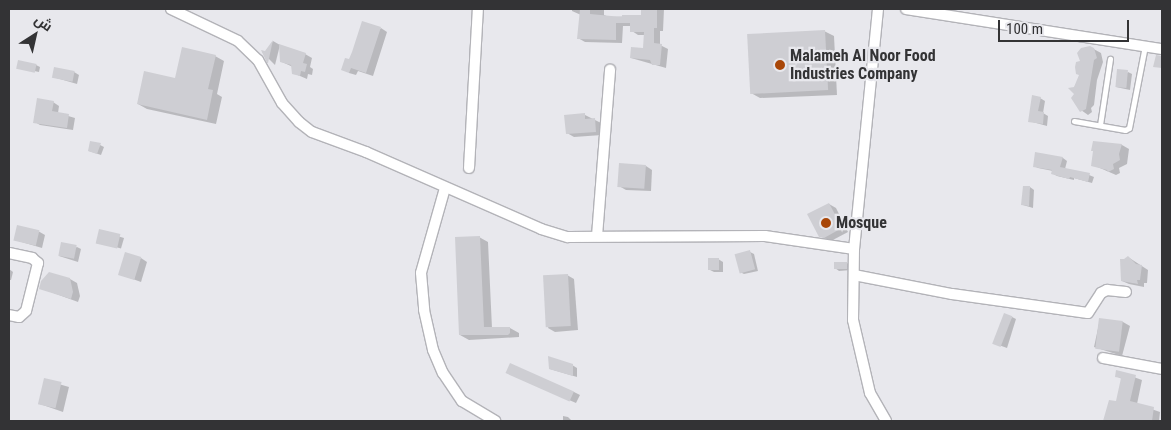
<!DOCTYPE html>
<meta charset="utf-8">
<style>
body{margin:0}
#map{position:relative;width:1171px;height:430px;overflow:hidden;background:#e8e8ed;font-family:"Roboto Condensed",Cairo,sans-serif}
div>[style]{position:absolute}
.shadow>*{inset:0;background:#0003;transform-origin:0 0}
.building>*{inset:0;background:#ceced3;transform-origin:0 0}
.roads{filter:drop-shadow(1px 0 #b3b3b8) drop-shadow(-1px 0 #b3b3b8) drop-shadow(0 1px #b3b3b8) drop-shadow(0 -1px #b3b3b8)}
.service>*{height:5px;margin:-2.5px;padding:0 2.5px;transform-origin:2.5px;border-radius:2.5px;background:#fff}
.minor>*{height:10px;margin:-5px;padding:0 5px;transform-origin:5px;border-radius:5px;background:#fff}
.dots>*{width:14px;height:14px;translate:-50% -50%;box-sizing:border-box;border:2px solid #e8e8ed;border-radius:50%}
span{translate:-50% -50%;white-space:nowrap;text-align:center;line-height:1.15;-webkit-text-stroke:4.5px #e8e8ed;paint-order:stroke}
.poi-label{font-size:16px;color:#333335;font-weight:700}
.left{translate:0 -50%;text-align:left}
.frame{position:absolute;inset:0;border:10px solid #333335;pointer-events:none}
.north{position:absolute;left:10px;top:10px;width:50px;height:50px;-webkit-text-stroke:4px #e8e8ed;paint-order:stroke;rotate:35deg;font-size:14px;font-weight:700;line-height:20px;text-align:center;color:#333335}
.north::after{content:'';display:block;margin:auto;width:18px;height:22px;background:#333335;clip-path:polygon(50% 0,100% 100%,50% 72%,0 100%)}
.scale{position:absolute;left:998px;top:20px;width:131px;height:22px;box-sizing:border-box;border:2px solid #333335;border-top:0;padding-left:6px;font-size:15px;line-height:18px;white-space:nowrap;color:#333335;-webkit-text-stroke:4px #e8e8ed;paint-order:stroke}
</style>
<div id="map">
<div class="shadow">
<i style="clip-path:polygon(572px 9px,604px 9px,604px 15px,609px 17px,642px 16px,642px 9px,664px 9px,663px 31px,660px 31px,660px 45px,668px 49px,666px 68px,631px 58px,644px 49px,645px 35px,638px 35px,632px 31px,632px 26px,623px 26px,622px 43px,585px 42px,578px 38px,581px 15px,572px 11px)"></i>
<i style="clip-path:polygon(381px 28px,387px 32px,373px 76px,358px 71px,356px 75px,349px 73px,349px 61px)"></i>
<i style="clip-path:polygon(824px 31px,834px 36px,837px 95px,760px 98px,751px 93px)"></i>
<i style="clip-path:polygon(273px 41px,280px 45px,275px 65px,262px 52px,266px 53px)"></i>
<i style="clip-path:polygon(1090px 47px,1101px 53px,1103px 62px,1097px 80px,1094px 105px,1091px 108px,1092px 112px,1088px 115px,1081px 110px,1074px 88px,1080px 76px,1081px 62px)"></i>
<i style="clip-path:polygon(305px 54px,312px 58px,310px 67px,313px 69px,312px 75px,308px 74px,307px 79px,293px 73px,293px 67px,282px 62px)"></i>
<i style="clip-path:polygon(215px 56px,224px 61px,217px 94px,222px 97px,216px 124px,147px 109px,138px 104px)"></i>
<i style="clip-path:polygon(36px 65px,40px 67px,39px 72px,20px 68px)"></i>
<i style="clip-path:polygon(74px 72px,79px 75px,77px 84px,53px 77px)"></i>
<i style="clip-path:polygon(1128px 72px,1132px 74px,1130px 90px,1116px 87px)"></i>
<i style="clip-path:polygon(1040px 98px,1045px 101px,1043px 113px,1048px 116px,1047px 126px,1029px 121px)"></i>
<i style="clip-path:polygon(53px 102px,59px 106px,58px 113px,75px 118px,73px 130px,40px 125px,35px 122px)"></i>
<i style="clip-path:polygon(585px 115px,601px 123px,602px 135px,574px 137px,567px 133px)"></i>
<i style="clip-path:polygon(1094px 142px,1122px 145px,1129px 149px,1127px 164px,1119px 168px,1120px 173px,1116px 175px,1093px 165px)"></i>
<i style="clip-path:polygon(100px 145px,104px 147px,101px 155px,89px 151px)"></i>
<i style="clip-path:polygon(1036px 153px,1063px 158px,1067px 161px,1065px 169px,1089px 175px,1094px 177px,1092px 183px,1074px 178px,1074px 180px,1057px 176px,1052px 173px,1053px 171px,1038px 168px,1034px 166px)"></i>
<i style="clip-path:polygon(646px 166px,652px 170px,651px 191px,626px 190px,619px 186px)"></i>
<i style="clip-path:polygon(1030px 187px,1034px 190px,1033px 208px,1023px 205px)"></i>
<i style="clip-path:polygon(829px 204px,836px 208px,848px 232px,831px 241px,820px 236px)"></i>
<i style="clip-path:polygon(38px 231px,45px 235px,42px 248px,15px 240px)"></i>
<i style="left:100px;top:231px;width:25px;height:11px;rotate:16deg"></i>
<i style="clip-path:polygon(479px 237px,488px 242px,492px 328px,510px 328px,519px 333px,519px 337px,469px 340px,460px 335px)"></i>
<i style="clip-path:polygon(77px 247px,81px 249px,78px 262px,59px 256px)"></i>
<i style="clip-path:polygon(750px 252px,754px 254px,758px 271px,744px 274px,740px 272px)"></i>
<i style="clip-path:polygon(1128px 257px,1148px 270px,1147px 283px,1144px 283px,1144px 287px,1129px 284px,1122px 281px,1125px 260px)"></i>
<i style="clip-path:polygon(141px 258px,147px 262px,141px 282px,119px 274px)"></i>
<i style="clip-path:polygon(718px 259px,723px 262px,723px 272px,714px 272px,710px 270px)"></i>
<i style="clip-path:polygon(847px 263px,851px 266px,851px 270px,839px 271px,835px 268px)"></i>
<i style="clip-path:polygon(9px 269px,13px 272px,11px 280px,9px 280px)"></i>
<i style="clip-path:polygon(567px 275px,574px 279px,578px 330px,555px 332px,548px 328px)"></i>
<i style="clip-path:polygon(70px 279px,77px 283px,80px 296px,78px 302px,40px 288px)"></i>
<i style="clip-path:polygon(1012px 317px,1016px 319px,1007px 348px,996px 344px)"></i>
<i style="clip-path:polygon(1100px 319px,1123px 322px,1130px 326px,1122px 356px,1094px 347px)"></i>
<i style="clip-path:polygon(572px 365px,577px 368px,577px 377px,550px 369px)"></i>
<i style="clip-path:polygon(1117px 371px,1142px 380px,1137px 404px,1160px 412px,1159px 421px,1104px 421px,1110px 401px,1117px 403px,1122px 379px,1116px 376px)"></i>
<i style="clip-path:polygon(507px 373px,574px 392px,580px 395px,576px 403px)"></i>
<i style="clip-path:polygon(45px 380px,69px 387px,63px 412px,40px 404px)"></i>
<i style="clip-path:polygon(563px 416px,568px 417px,572px 421px,563px 421px)"></i>
</div>
<div class="building">
<i style="clip-path:polygon(580px 9px,590px 9px,590px 14px,622px 17px,622px 15px,641px 15px,641px 9px,657px 9px,657px 28px,654px 28px,654px 43px,662px 44px,660px 65px,652px 65px,650px 60px,630px 58px,631px 47px,643px 48px,644px 32px,630px 32px,630px 23px,616px 23px,616px 40px,577px 39px)"></i>
<i style="clip-path:polygon(362px 21px,381px 27px,366px 73px,351px 68px,349px 73px,341px 70px,345px 58px,349px 59px,352px 52px)"></i>
<i style="left:825px;top:30px;width:60px;height:78px;rotate:87deg"></i>
<i style="clip-path:polygon(273px 40px,268px 63px,267px 63px,261px 50px,265px 51px)"></i>
<i style="clip-path:polygon(279px 44px,306px 53px,303px 63px,307px 64px,305px 72px,301px 71px,300px 76px,292px 74px,291px 65px,280px 62px)"></i>
<i style="clip-path:polygon(1090px 46px,1094px 48px,1097px 58px,1094px 60px,1086px 109px,1080px 112px,1071px 98px,1074px 94px,1068px 88px,1074px 87px,1079px 75px,1076px 74px,1075px 67px,1076px 62px,1080px 61px,1077px 53px,1081px 48px)"></i>
<i style="clip-path:polygon(182px 47px,216px 55px,208px 89px,213px 90px,207px 120px,137px 104px,144px 71px,175px 78px)"></i>
<i style="clip-path:polygon(1156px 55px,1162px 56px,1162px 68px,1153px 67px)"></i>
<i style="left:18px;top:60px;width:19px;height:9px;rotate:12deg"></i>
<i style="left:54px;top:67px;width:21px;height:11px;rotate:11deg"></i>
<i style="left:1117px;top:69px;width:11px;height:18px;rotate:5deg"></i>
<i style="clip-path:polygon(1032px 95px,1041px 97px,1038px 111px,1044px 112px,1043px 124px,1028px 122px)"></i>
<i style="clip-path:polygon(37px 98px,54px 101px,52px 111px,69px 114px,67px 128px,33px 123px)"></i>
<i style="clip-path:polygon(585px 113px,585px 119px,595px 118px,596px 132px,566px 134px,564px 115px)"></i>
<i style="clip-path:polygon(90px 141px,101px 143px,97px 154px,88px 151px)"></i>
<i style="clip-path:polygon(1093px 141px,1122px 144px,1119px 154px,1120px 160px,1113px 164px,1114px 169px,1108px 172px,1107px 170px,1091px 166px,1093px 151px,1091px 151px)"></i>
<i style="clip-path:polygon(1035px 152px,1063px 157px,1060px 167px,1090px 173px,1088px 182px,1070px 177px,1069px 179px,1051px 174px,1052px 170px,1033px 167px)"></i>
<i style="left:619px;top:163px;width:27px;height:24px;rotate:4deg"></i>
<i style="clip-path:polygon(1023px 186px,1030px 186px,1029px 206px,1021px 205px)"></i>
<i style="clip-path:polygon(829px 203px,842px 228px,824px 238px,819px 237px,807px 214px)"></i>
<i style="left:17px;top:225px;width:23px;height:16px;rotate:13deg"></i>
<i style="left:99px;top:229px;width:22px;height:15px;rotate:13deg"></i>
<i style="clip-path:polygon(480px 236px,484px 327px,510px 327px,510px 333px,508px 335px,459px 335px,455px 237px)"></i>
<i style="left:61px;top:242px;width:16px;height:14px;rotate:11deg"></i>
<i style="left:750px;top:250px;width:20px;height:16px;rotate:75deg"></i>
<i style="left:125px;top:252px;width:17px;height:24px;rotate:17deg"></i>
<i style="clip-path:polygon(1128px 256px,1136px 264px,1142px 265px,1140px 280px,1137px 280px,1138px 284px,1121px 281px,1120px 259px,1124px 259px)"></i>
<i style="left:708px;top:258px;width:11px;height:12px"></i>
<i style="left:834px;top:262px;width:13px;height:7px"></i>
<i style="clip-path:polygon(49px 272px,70px 278px,73px 292px,71px 299px,39px 289px,41px 281px)"></i>
<i style="left:568px;top:274px;width:52px;height:25px;rotate:87deg"></i>
<i style="left:1004px;top:313px;width:9px;height:33px;rotate:21deg"></i>
<i style="left:1099px;top:318px;width:24px;height:31px;rotate:7deg"></i>
<i style="clip-path:polygon(548px 356px,573px 364px,573px 376px,549px 369px)"></i>
<i style="left:510px;top:363px;width:70px;height:11px;rotate:24deg"></i>
<i style="clip-path:polygon(1116px 370px,1136px 375px,1130px 401px,1154px 407px,1152px 421px,1103px 421px,1109px 400px,1116px 401px,1121px 378px,1115px 377px)"></i>
<i style="left:44px;top:378px;width:18px;height:27px;rotate:13deg"></i>
</div>
<div class="roads">
<div class="service">
<i style="left:1074px;top:121px;width:52px;rotate:10deg"></i>
<i style="left:1125px;top:130px;width:4px;rotate:-27deg"></i>
<i style="left:1129px;top:128px;width:84px;rotate:-79deg"></i>
<i style="left:1100px;top:125px;width:67px;rotate:-81.4deg"></i>
</div>
<div class="minor">
<i style="left:171px;top:9px;width:74px;rotate:25.5deg"></i>
<i style="left:238px;top:41px;width:28px;rotate:44deg"></i>
<i style="left:258px;top:60px;width:49px;rotate:60.8deg"></i>
<i style="left:282px;top:103px;width:25px;rotate:48deg"></i>
<i style="left:299px;top:122px;width:16px;rotate:38deg"></i>
<i style="left:312px;top:132px;width:58px;rotate:20.3deg"></i>
<i style="left:366px;top:152px;width:191px;rotate:23.7deg"></i>
<i style="left:541px;top:229px;width:28px;rotate:17deg"></i>
<i style="left:568px;top:237px;width:197px;rotate:-0.3deg"></i>
<i style="left:765px;top:236px;width:90px;rotate:8.3deg"></i>
<i style="left:878px;top:9px;width:241px;rotate:95.7deg"></i>
<i style="left:854px;top:249px;width:71px;rotate:90.8deg"></i>
<i style="left:853px;top:320px;width:75px;rotate:76.9deg"></i>
<i style="left:870px;top:393px;width:32px;rotate:60deg"></i>
<i style="left:906px;top:9px;width:259px;rotate:8.9deg"></i>
<i style="left:469px;top:168px;width:159px;rotate:-86.8deg"></i>
<i style="left:445px;top:188px;width:88px;rotate:105.8deg"></i>
<i style="left:421px;top:273px;width:37px;rotate:85deg"></i>
<i style="left:424px;top:310px;width:41px;rotate:77.3deg"></i>
<i style="left:433px;top:350px;width:25px;rotate:67deg"></i>
<i style="left:443px;top:373px;width:34px;rotate:56deg"></i>
<i style="left:462px;top:401px;width:39px;rotate:31deg"></i>
<i style="left:597px;top:236px;width:167px;rotate:-85.5deg"></i>
<i style="left:9px;top:253px;width:24px;rotate:12deg"></i>
<i style="left:32px;top:258px;width:8px;rotate:40deg"></i>
<i style="left:38px;top:263px;width:49px;rotate:104deg"></i>
<i style="left:26px;top:311px;width:9px;rotate:139deg"></i>
<i style="left:19px;top:317px;width:10px;rotate:-169deg"></i>
<i style="left:854px;top:275px;width:100px;rotate:11deg"></i>
<i style="left:952px;top:294px;width:137px;rotate:8deg"></i>
<i style="left:1088px;top:313px;width:24px;rotate:-57deg"></i>
<i style="left:1101px;top:293px;width:7px;rotate:-27deg"></i>
<i style="left:1107px;top:290px;width:19px;rotate:6deg"></i>
<i style="left:1103px;top:358px;width:60px;rotate:10.6deg"></i>
</div>
</div>
<div class="dots">
<i style="left:780px;top:65px;background:#a94708"></i>
<i style="left:826px;top:223px;background:#a94708"></i>
</div>
<div class="poi-label">
<span class="left" style="left:790px;top:65px">Malameh Al Noor Food<br>Industries Company</span>
<span class="left" style="left:836px;top:223px">Mosque</span>
</div>
<div class="frame"></div>
<div class="north">ش</div>
<div class="scale">100 m</div>
</div>
